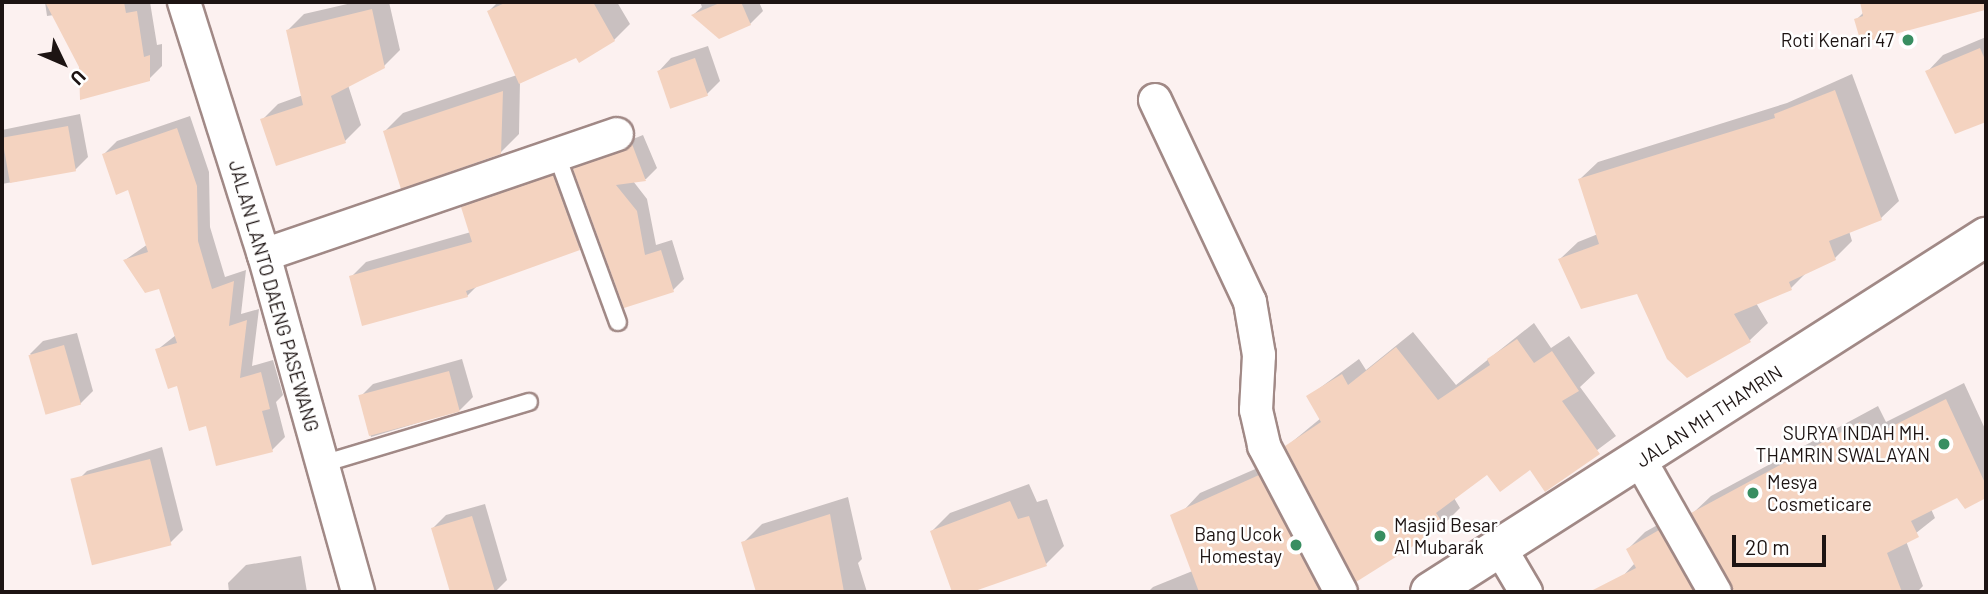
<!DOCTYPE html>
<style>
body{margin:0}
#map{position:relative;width:1988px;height:594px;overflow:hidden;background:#fcf1f0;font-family:Barlow,sans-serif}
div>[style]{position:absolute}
.shadow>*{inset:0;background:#0003}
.building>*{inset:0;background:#f4d3c0;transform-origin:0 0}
.roads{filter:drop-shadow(2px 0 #a18986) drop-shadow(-2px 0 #a18986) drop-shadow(0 2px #a18986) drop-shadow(0 -2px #a18986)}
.lane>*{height:16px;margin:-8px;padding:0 8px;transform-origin:8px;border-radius:8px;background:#fff}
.street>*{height:32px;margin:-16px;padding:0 16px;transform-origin:16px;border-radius:16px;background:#fff}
.secondary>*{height:38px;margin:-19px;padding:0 19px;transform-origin:19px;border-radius:19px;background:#fff}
.dots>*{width:19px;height:19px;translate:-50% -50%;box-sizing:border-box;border:4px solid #fff;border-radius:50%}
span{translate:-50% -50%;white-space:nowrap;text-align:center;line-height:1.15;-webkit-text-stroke:5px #fff;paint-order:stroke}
.poi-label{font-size:19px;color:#1d1413}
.right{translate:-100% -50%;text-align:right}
.left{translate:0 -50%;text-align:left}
.street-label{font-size:19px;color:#1d1413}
.frame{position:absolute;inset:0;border:4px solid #1d1413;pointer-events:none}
.north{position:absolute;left:28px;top:28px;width:70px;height:70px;-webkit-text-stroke:5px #fff;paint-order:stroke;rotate:134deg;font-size:19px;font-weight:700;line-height:28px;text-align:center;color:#1d1413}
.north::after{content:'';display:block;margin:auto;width:24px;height:32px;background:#1d1413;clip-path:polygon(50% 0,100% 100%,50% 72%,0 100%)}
.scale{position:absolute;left:1732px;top:535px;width:94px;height:32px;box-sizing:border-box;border:4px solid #1d1413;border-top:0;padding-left:9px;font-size:21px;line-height:24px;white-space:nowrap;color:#1d1413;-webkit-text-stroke:5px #fff;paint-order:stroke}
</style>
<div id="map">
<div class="shadow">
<i style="clip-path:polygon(45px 2px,150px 2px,157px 45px,162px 44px,162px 66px,149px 79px,81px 67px,54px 15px,47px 16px)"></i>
<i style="clip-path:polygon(356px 2px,389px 2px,400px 50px,384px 66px,348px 85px,361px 125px,345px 141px,262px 120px,278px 104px,303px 95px,288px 30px,304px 14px)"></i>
<i style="clip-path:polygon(498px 2px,617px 2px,630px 24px,614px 40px,520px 81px,519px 134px,500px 153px,385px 131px,403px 113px,517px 75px,489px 11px)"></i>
<i style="clip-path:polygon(700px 2px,759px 2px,763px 11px,750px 24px,693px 15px,702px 7px)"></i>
<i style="clip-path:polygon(1862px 2px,1973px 2px,1959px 15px,1856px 20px,1864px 12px)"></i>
<i style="clip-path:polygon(1986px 37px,1986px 120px,1956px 132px,1927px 72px,1943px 55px)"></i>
<i style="clip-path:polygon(708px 46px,720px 81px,707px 94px,659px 71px,671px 58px)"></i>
<i style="clip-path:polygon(1852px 74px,1899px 201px,1881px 218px,1849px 231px,1852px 241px,1835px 258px,1809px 270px,1791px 288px,1756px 303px,1768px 323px,1750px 340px,1687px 375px,1638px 292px,1560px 259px,1578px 242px,1598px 234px,1580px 179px,1598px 162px,1787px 103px)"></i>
<i style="clip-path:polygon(80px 114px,88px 157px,75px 170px,2px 184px,2px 130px)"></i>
<i style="clip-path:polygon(190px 116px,209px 172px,210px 227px,225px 277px,246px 270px,241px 314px,259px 309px,252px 366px,273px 360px,283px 395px,276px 402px,285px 437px,272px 450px,208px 424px,157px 350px,176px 335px,160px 287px,125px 260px,148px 244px,130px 188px,104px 154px,117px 141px)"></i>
<i style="clip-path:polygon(643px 135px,657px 168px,646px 179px,633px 181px,647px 199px,656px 245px,672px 240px,684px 279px,673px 290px,575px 169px,586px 158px)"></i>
<i style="clip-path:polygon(568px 161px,595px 233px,579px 248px,477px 286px,467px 296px,351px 277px,366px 262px,471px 232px,463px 207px,478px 192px)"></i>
<i style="clip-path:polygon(1534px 323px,1551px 348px,1569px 336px,1595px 373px,1580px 387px,1616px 436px,1545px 489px,1530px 468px,1488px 473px,1454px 498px,1460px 508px,1443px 525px,1287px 446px,1321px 418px,1309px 396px,1359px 359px,1366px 370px,1413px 332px,1456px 385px)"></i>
<i style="clip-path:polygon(77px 333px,93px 391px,80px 404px,30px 354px,43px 341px)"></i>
<i style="clip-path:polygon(462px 359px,473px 397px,460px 410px,371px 437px,360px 397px,373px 384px)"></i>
<i style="clip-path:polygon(1964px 383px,1986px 431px,1986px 496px,1966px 506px,1957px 496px,1931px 509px,1935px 518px,1906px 541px,1923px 586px,1917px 592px,1828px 592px,1823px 580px,1800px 592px,1733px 592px,1733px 583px,1693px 513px,1711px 496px,1878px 406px,1886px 422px)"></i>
<i style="clip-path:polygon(162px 447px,183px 530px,170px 543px,74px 484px,87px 471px)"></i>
<i style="clip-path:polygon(1276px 460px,1348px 592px,1227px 592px,1184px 510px,1200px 493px)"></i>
<i style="clip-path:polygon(1029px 484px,1037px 502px,1047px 499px,1064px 546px,1046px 564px,967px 592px,954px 592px,932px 531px,950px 513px)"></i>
<i style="clip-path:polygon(848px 497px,862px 559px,858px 563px,867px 592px,758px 592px,743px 543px,762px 524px)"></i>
<i style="clip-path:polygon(485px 504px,507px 580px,495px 592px,452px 592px,433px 528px,446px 515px)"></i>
<i style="clip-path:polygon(1677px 514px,1730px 592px,1630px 592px,1622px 577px,1635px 563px,1628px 549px,1645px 532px)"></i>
<i style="clip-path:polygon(301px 556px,307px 592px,229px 592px,228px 583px,246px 565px)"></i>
<i style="clip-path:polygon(1195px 570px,1203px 592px,1148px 592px,1153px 587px)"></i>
</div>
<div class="building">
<i style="clip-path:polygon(45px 2px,124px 2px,126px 13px,137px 11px,144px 57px,150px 55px,150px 81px,80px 100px,79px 67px)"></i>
<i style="clip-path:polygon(507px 2px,593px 2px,615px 41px,579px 63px,576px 58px,519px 84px,487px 11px)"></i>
<i style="clip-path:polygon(722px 2px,741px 2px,751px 25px,719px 39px,691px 15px)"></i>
<i style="clip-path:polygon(1860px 2px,1984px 2px,1985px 10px,1861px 43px,1854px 19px,1863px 16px)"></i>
<i style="clip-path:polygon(372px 9px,385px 68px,331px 96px,346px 143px,276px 166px,260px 119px,303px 105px,286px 30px)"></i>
<i style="clip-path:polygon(1980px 48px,1986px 62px,1986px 122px,1955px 134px,1925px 71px)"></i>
<i style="left:695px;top:58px;width:40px;height:40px;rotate:71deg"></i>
<i style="clip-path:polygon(1835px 90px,1882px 220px,1829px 241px,1836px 260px,1789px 282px,1792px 290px,1734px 314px,1751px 342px,1687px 378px,1667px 359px,1637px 294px,1581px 309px,1558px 259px,1599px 244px,1578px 179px,1775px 118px,1774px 114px)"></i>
<i style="clip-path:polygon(503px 91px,501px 154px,401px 189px,383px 131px)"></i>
<i style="left:68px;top:126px;width:46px;height:67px;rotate:80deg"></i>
<i style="clip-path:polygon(177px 128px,197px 186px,198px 241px,212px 289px,234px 281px,229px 326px,247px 320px,240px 378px,261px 372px,270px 409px,262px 411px,273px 452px,216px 466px,206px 426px,189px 431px,177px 386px,168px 389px,155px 349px,177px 343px,159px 289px,145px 293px,123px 260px,148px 252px,128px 190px,116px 195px,102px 154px)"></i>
<i style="clip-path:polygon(632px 144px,646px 181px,616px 185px,637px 211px,645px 255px,661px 250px,674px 292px,624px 308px,573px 169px)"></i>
<i style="clip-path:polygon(553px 175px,580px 250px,466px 291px,468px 297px,362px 326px,349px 276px,472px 242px,461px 207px)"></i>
<i style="clip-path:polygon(1517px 339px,1534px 363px,1552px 351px,1579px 391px,1562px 401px,1600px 454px,1545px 492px,1530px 470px,1500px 492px,1487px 475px,1436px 513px,1445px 526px,1356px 582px,1285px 446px,1321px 422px,1306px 396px,1342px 374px,1348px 385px,1396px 347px,1438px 400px,1490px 365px,1487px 359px)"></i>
<i style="left:64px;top:345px;width:62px;height:37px;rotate:74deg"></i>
<i style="left:449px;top:371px;width:42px;height:94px;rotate:75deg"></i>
<i style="clip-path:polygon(1946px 399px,1986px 485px,1986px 498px,1965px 509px,1957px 498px,1911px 521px,1919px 537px,1887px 553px,1902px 592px,1733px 592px,1691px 513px,1860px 422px,1869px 438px)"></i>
<i style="left:150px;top:459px;width:89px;height:82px;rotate:76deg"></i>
<i style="clip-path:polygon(1259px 475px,1320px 592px,1199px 592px,1170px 515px)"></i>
<i style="clip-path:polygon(1010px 501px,1018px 519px,1029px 516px,1047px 566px,972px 592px,952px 592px,930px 531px)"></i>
<i style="clip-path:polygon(830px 514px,844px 592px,756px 592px,741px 542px)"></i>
<i style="clip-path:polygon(472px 516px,495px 592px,450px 592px,431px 528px)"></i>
<i style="clip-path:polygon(1659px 530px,1694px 592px,1589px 592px,1636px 568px,1626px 549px)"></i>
</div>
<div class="roads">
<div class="lane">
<i style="left:556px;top:153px;width:180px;rotate:69.9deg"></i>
<i style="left:322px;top:464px;width:216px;rotate:-16.7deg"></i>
</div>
<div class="street">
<i style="left:184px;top:2px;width:265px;rotate:72.5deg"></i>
<i style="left:264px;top:255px;width:350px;rotate:74.4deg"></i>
<i style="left:1155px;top:100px;width:223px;rotate:64.8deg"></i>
<i style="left:1250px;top:302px;width:54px;rotate:80.4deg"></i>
<i style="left:1259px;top:355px;width:55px;rotate:93.1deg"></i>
<i style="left:1256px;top:410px;width:37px;rotate:77deg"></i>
<i style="left:1264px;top:446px;width:165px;rotate:62.2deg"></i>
<i style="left:264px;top:255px;width:373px;rotate:-18.9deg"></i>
<i style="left:1640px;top:460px;width:152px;rotate:60.4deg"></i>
<i style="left:1500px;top:548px;width:51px;rotate:59.4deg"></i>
</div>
<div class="secondary">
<i style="left:1430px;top:592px;width:660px;rotate:-32.56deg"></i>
</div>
</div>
<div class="dots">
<i style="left:1908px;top:40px;background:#388e61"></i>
<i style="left:1944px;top:444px;background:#388e61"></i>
<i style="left:1753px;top:493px;background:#388e61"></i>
<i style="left:1380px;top:536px;background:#388e61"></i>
<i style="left:1296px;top:545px;background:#388e61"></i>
</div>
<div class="poi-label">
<span class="right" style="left:1894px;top:40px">Roti Kenari 47</span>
<span class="right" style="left:1930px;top:444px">SURYA INDAH MH.<br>THAMRIN SWALAYAN</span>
<span class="left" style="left:1767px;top:493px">Mesya<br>Cosmeticare</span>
<span class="left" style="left:1394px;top:536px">Masjid Besar<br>Al Mubarak</span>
<span class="right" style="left:1282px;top:545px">Bang Ucok<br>Homestay</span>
</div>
<div class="street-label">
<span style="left:274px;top:296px;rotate:74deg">JALAN LANTO DAENG PASEWANG</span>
<span style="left:1709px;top:416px;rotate:-33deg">JALAN MH THAMRIN</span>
</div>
<div class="frame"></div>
<div class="north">U</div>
<div class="scale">20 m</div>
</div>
